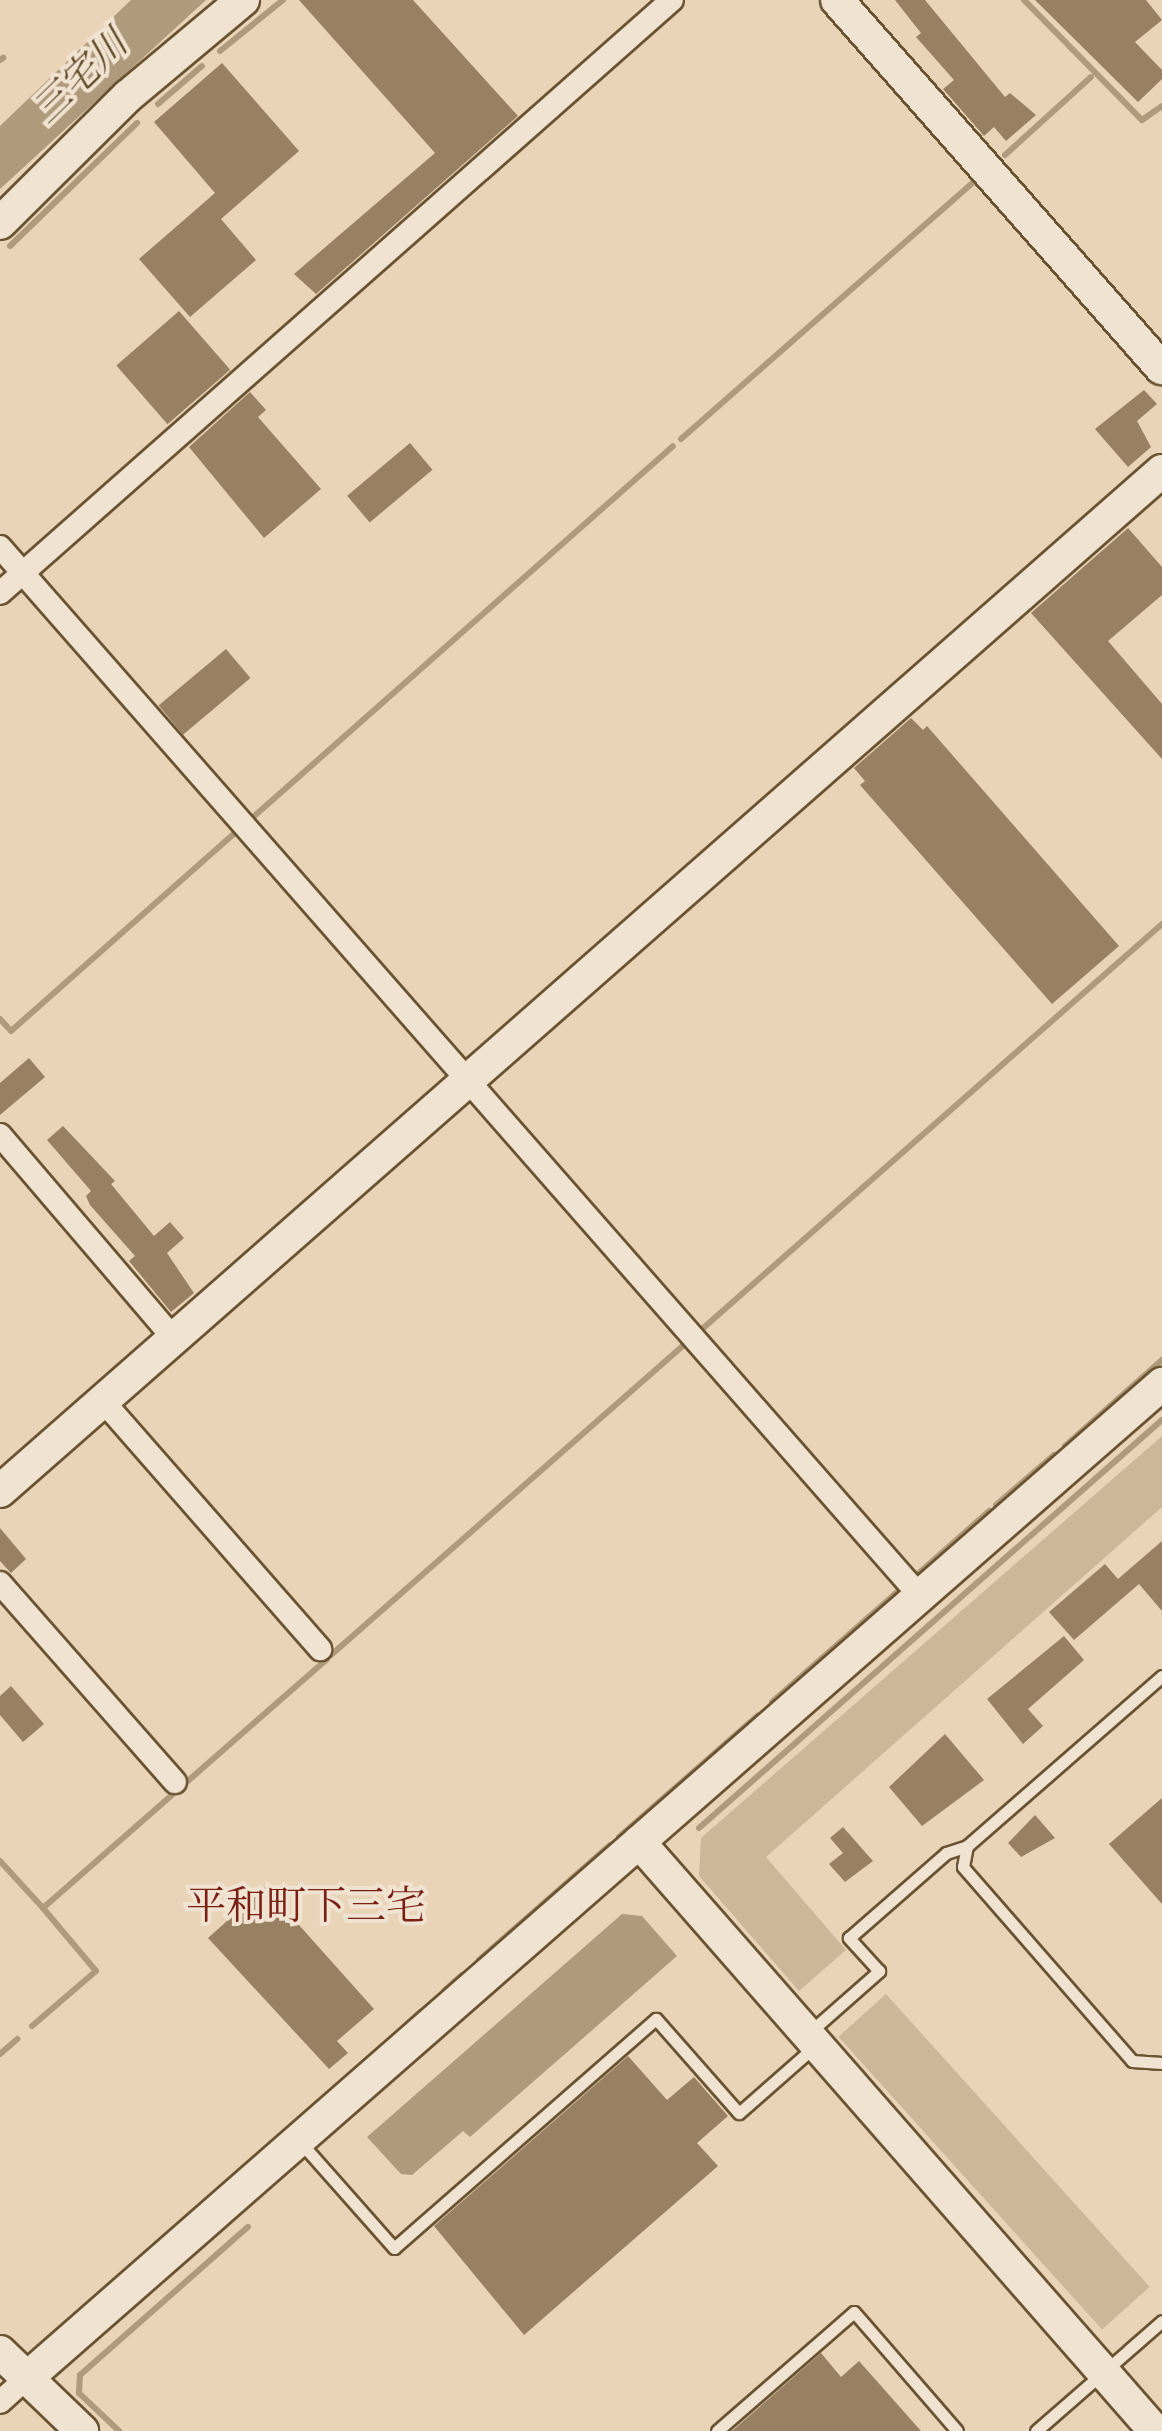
<!DOCTYPE html>
<meta charset="utf-8">
<style>
body{margin:0}
#map{position:relative;width:1162px;height:2431px;overflow:hidden;background:#e9d4b8;font-family:"Old Standard TT","Noto Serif JP",serif}
div>[style]{position:absolute}
.green>*{inset:0;background:#ccb799;transform-origin:0 0}
.water>*{inset:0;background:#af9a7b}
.stream>*{height:6px;margin:-3px;padding:0 3px;transform-origin:3px;border-radius:3px;background:#af9a7b}
.building>*{inset:0;background:#978162;transform-origin:0 0}
.roads{filter:drop-shadow(2px 0 #6a5331) drop-shadow(-2px 0 #6a5331) drop-shadow(0 2px #6a5331) drop-shadow(0 -2px #6a5331)}
.lane>*{height:11px;margin:-5.5px;padding:0 5.5px;transform-origin:5.5px;border-radius:5.5px;background:#f1e3d1}
.street>*{height:22px;margin:-11px;padding:0 11px;transform-origin:11px;border-radius:11px;background:#f1e3d1}
.secondary>*{height:32px;margin:-16px;padding:0 16px;transform-origin:16px;border-radius:16px;background:#f1e3d1}
span{translate:-50% -50%;white-space:nowrap;text-align:center;line-height:1.15;-webkit-text-stroke:8px #f1e3d1;paint-order:stroke}
.water-label{font-size:38px;color:#614a28;font-style:italic}
.quarter-label{font-size:40px;color:#7a1f14}
</style>
<div id="map">
<div class="green">
<i style="clip-path:polygon(1162px 1436px,1162px 1507px,766px 1857px,846px 1950px,799px 1991px,699px 1876px,701px 1838px)"></i>
<i style="left:886px;top:1994px;width:394px;height:64px;rotate:48deg"></i>
</div>
<div class="water">
<i style="clip-path:polygon(131px 0,206px 0,0 189px,0 126px)"></i>
<i style="clip-path:polygon(622px 1914px,642px 1916px,677px 1956px,470px 2137px,463px 2131px,412px 2175px,401px 2174px,367px 2137px)"></i>
</div>
<div class="stream">
<i style="left:1024px;top:0;width:168px;rotate:45.5deg"></i>
<i style="left:1142px;top:120px;width:24px;rotate:-35deg"></i>
<i style="left:220px;top:51px;width:81px;rotate:-39deg"></i>
<i style="left:0;top:60px;width:4px;rotate:-34deg"></i>
<i style="left:158px;top:104px;width:58px;rotate:-40.8deg"></i>
<i style="left:1005px;top:155px;width:116px;rotate:-42.2deg"></i>
<i style="left:10px;top:246px;width:177px;rotate:-44.1deg"></i>
<i style="left:681px;top:439px;width:391px;rotate:-41.3deg"></i>
<i style="left:251px;top:819px;width:563px;rotate:-41.47deg"></i>
<i style="left:0;top:1019px;width:16px;rotate:47deg"></i>
<i style="left:11px;top:1031px;width:298px;rotate:-41.5deg"></i>
<i style="left:701px;top:1330px;width:614px;rotate:-41.37deg"></i>
<i style="left:1065px;top:1446px;width:130px;rotate:-41.6deg"></i>
<i style="left:996px;top:1505px;width:77px;rotate:-40.8deg"></i>
<i style="left:919px;top:1573px;width:94px;rotate:-41.5deg"></i>
<i style="left:331px;top:1655px;width:470px;rotate:-41.3deg"></i>
<i style="left:772px;top:1702px;width:167px;rotate:-41.3deg"></i>
<i style="left:181px;top:1787px;width:194px;rotate:-41.2deg"></i>
<i style="left:699px;top:1828px;width:617px;rotate:-41.39deg"></i>
<i style="left:619px;top:1837px;width:184px;rotate:-41.2deg"></i>
<i style="left:0;top:1861px;width:64px;rotate:47.5deg"></i>
<i style="left:479px;top:1960px;width:174px;rotate:-41.3deg"></i>
<i style="left:444px;top:1991px;width:24px;rotate:-42deg"></i>
<i style="left:32px;top:2026px;width:84px;rotate:-40.7deg"></i>
<i style="left:96px;top:1971px;width:82px;rotate:-130.1deg"></i>
<i style="left:43px;top:1908px;width:171px;rotate:-41.2deg"></i>
<i style="left:405px;top:2026px;width:21px;rotate:-43deg"></i>
<i style="left:0;top:2054px;width:23px;rotate:-41deg"></i>
<i style="left:119px;top:2431px;width:55px;rotate:-136.5deg"></i>
<i style="left:79px;top:2393px;width:18px;rotate:-87deg"></i>
<i style="left:80px;top:2375px;width:224px;rotate:-41.4deg"></i>
</div>
<div class="building">
<i style="clip-path:polygon(299px 0,413px 0,518px 116px,316px 294px,294px 274px,435px 153px)"></i>
<i style="clip-path:polygon(895px 0,925px 0,1005px 97px,1010px 93px,1036px 115px,1006px 141px,994px 127px,984px 136px,943px 89px,954px 80px,916px 37px,921px 33px)"></i>
<i style="clip-path:polygon(1035px 0,1146px 0,1162px 20px,1135px 42px,1162px 70px,1162px 79px,1138px 102px)"></i>
<i style="clip-path:polygon(222px 63px,299px 151px,221px 219px,256px 260px,190px 317px,139px 259px,215px 193px,154px 122px)"></i>
<i style="left:179px;top:311px;width:78px;height:83px;rotate:49deg"></i>
<i style="clip-path:polygon(1144px 390px,1157px 404px,1137px 421px,1151px 447px,1128px 467px,1095px 429px)"></i>
<i style="clip-path:polygon(250px 392px,266px 410px,258px 417px,321px 489px,264px 538px,189px 447px)"></i>
<i style="left:410px;top:443px;width:35px;height:82px;rotate:50deg"></i>
<i style="clip-path:polygon(1128px 528px,1162px 567px,1162px 595px,1108px 641px,1162px 704px,1162px 759px,1031px 613px)"></i>
<i style="left:226px;top:649px;width:38px;height:88px;rotate:50deg"></i>
<i style="clip-path:polygon(911px 718px,923px 730px,927px 726px,1119px 946px,1052px 1004px,860px 785px,865px 781px,854px 768px)"></i>
<i style="clip-path:polygon(29px 1058px,45px 1077px,0 1115px,0 1083px)"></i>
<i style="clip-path:polygon(63px 1126px,115px 1181px,111px 1184px,154px 1236px,170px 1222px,184px 1238px,167px 1253px,194px 1293px,171px 1312px,129px 1261px,135px 1256px,90px 1205px,86px 1196px,91px 1191px,47px 1140px)"></i>
<i style="clip-path:polygon(0 1528px,26px 1559px,11px 1573px,0 1561px)"></i>
<i style="clip-path:polygon(1162px 1541px,1162px 1611px,1139px 1584px,1074px 1640px,1049px 1612px,1105px 1564px,1118px 1579px)"></i>
<i style="clip-path:polygon(1064px 1636px,1084px 1660px,1028px 1709px,1043px 1726px,1023px 1744px,987px 1699px)"></i>
<i style="clip-path:polygon(11px 1686px,44px 1724px,23px 1742px,0 1715px,0 1696px)"></i>
<i style="clip-path:polygon(945px 1734px,984px 1780px,922px 1826px,889px 1787px)"></i>
<i style="clip-path:polygon(1162px 1798px,1162px 1904px,1109px 1844px)"></i>
<i style="clip-path:polygon(1035px 1815px,1055px 1838px,1021px 1857px,1008px 1843px)"></i>
<i style="clip-path:polygon(843px 1827px,873px 1861px,845px 1882px,829px 1864px,843px 1853px,830px 1838px)"></i>
<i style="clip-path:polygon(265px 1887px,374px 2009px,337px 2041px,348px 2053px,329px 2069px,208px 1938px)"></i>
<i style="clip-path:polygon(628px 2056px,667px 2100px,694px 2077px,728px 2116px,697px 2143px,718px 2166px,524px 2335px,434px 2226px)"></i>
<i style="clip-path:polygon(821px 2353px,841px 2377px,859px 2361px,921px 2431px,732px 2431px)"></i>
</div>
<div class="roads">
<div class="lane">
<i style="left:1162px;top:1676px;width:259px;rotate:138.9deg"></i>
<i style="left:967px;top:1846px;width:21px;rotate:101deg"></i>
<i style="left:963px;top:1867px;width:257px;rotate:48.9deg"></i>
<i style="left:1132px;top:2061px;width:30px;rotate:4deg"></i>
<i style="left:811px;top:2031px;width:91px;rotate:-41.4deg"></i>
<i style="left:879px;top:1971px;width:45px;rotate:-132.3deg"></i>
<i style="left:849px;top:1938px;width:129px;rotate:-41.2deg"></i>
<i style="left:946px;top:1853px;width:22px;rotate:-18deg"></i>
<i style="left:302px;top:2144px;width:139px;rotate:48.5deg"></i>
<i style="left:394px;top:2248px;width:348px;rotate:-41.2deg"></i>
<i style="left:656px;top:2019px;width:125px;rotate:48.6deg"></i>
<i style="left:739px;top:2113px;width:98px;rotate:-41.3deg"></i>
<i style="left:717px;top:2431px;width:181px;rotate:-41deg"></i>
<i style="left:854px;top:2312px;width:157px;rotate:49.1deg"></i>
<i style="left:1036px;top:2431px;width:167px;rotate:-41.1deg"></i>
</div>
<div class="street">
<i style="left:0;top:547px;width:1395px;rotate:48.75deg"></i>
<i style="left:0;top:593px;width:896px;rotate:-41.43deg"></i>
<i style="left:0;top:1135px;width:268px;rotate:49.5deg"></i>
<i style="left:103px;top:1401px;width:330px;rotate:48.8deg"></i>
<i style="left:0;top:1583px;width:265px;rotate:48.7deg"></i>
<i style="left:0;top:2402px;width:36px;rotate:-42deg"></i>
</div>
<div class="secondary">
<i style="left:837px;top:0;width:491px;rotate:48.6deg"></i>
<i style="left:0;top:223px;width:180px;rotate:-44.8deg"></i>
<i style="left:128px;top:96px;width:150px;rotate:-39.9deg"></i>
<i style="left:0;top:1491px;width:1546px;rotate:-41.28deg"></i>
<i style="left:639px;top:1842px;width:783px;rotate:48.78deg"></i>
<i style="left:0;top:2352px;width:114px;rotate:43.9deg"></i>
<i style="left:27px;top:2378px;width:1509px;rotate:-41.21deg"></i>
</div>
</div>
<div class="water-label">
<span style="left:82px;top:79px;rotate:-44deg">三宅川</span>
</div>
<div class="quarter-label">
<span style="left:306px;top:1909px">平和町下三宅</span>
</div>
</div>
